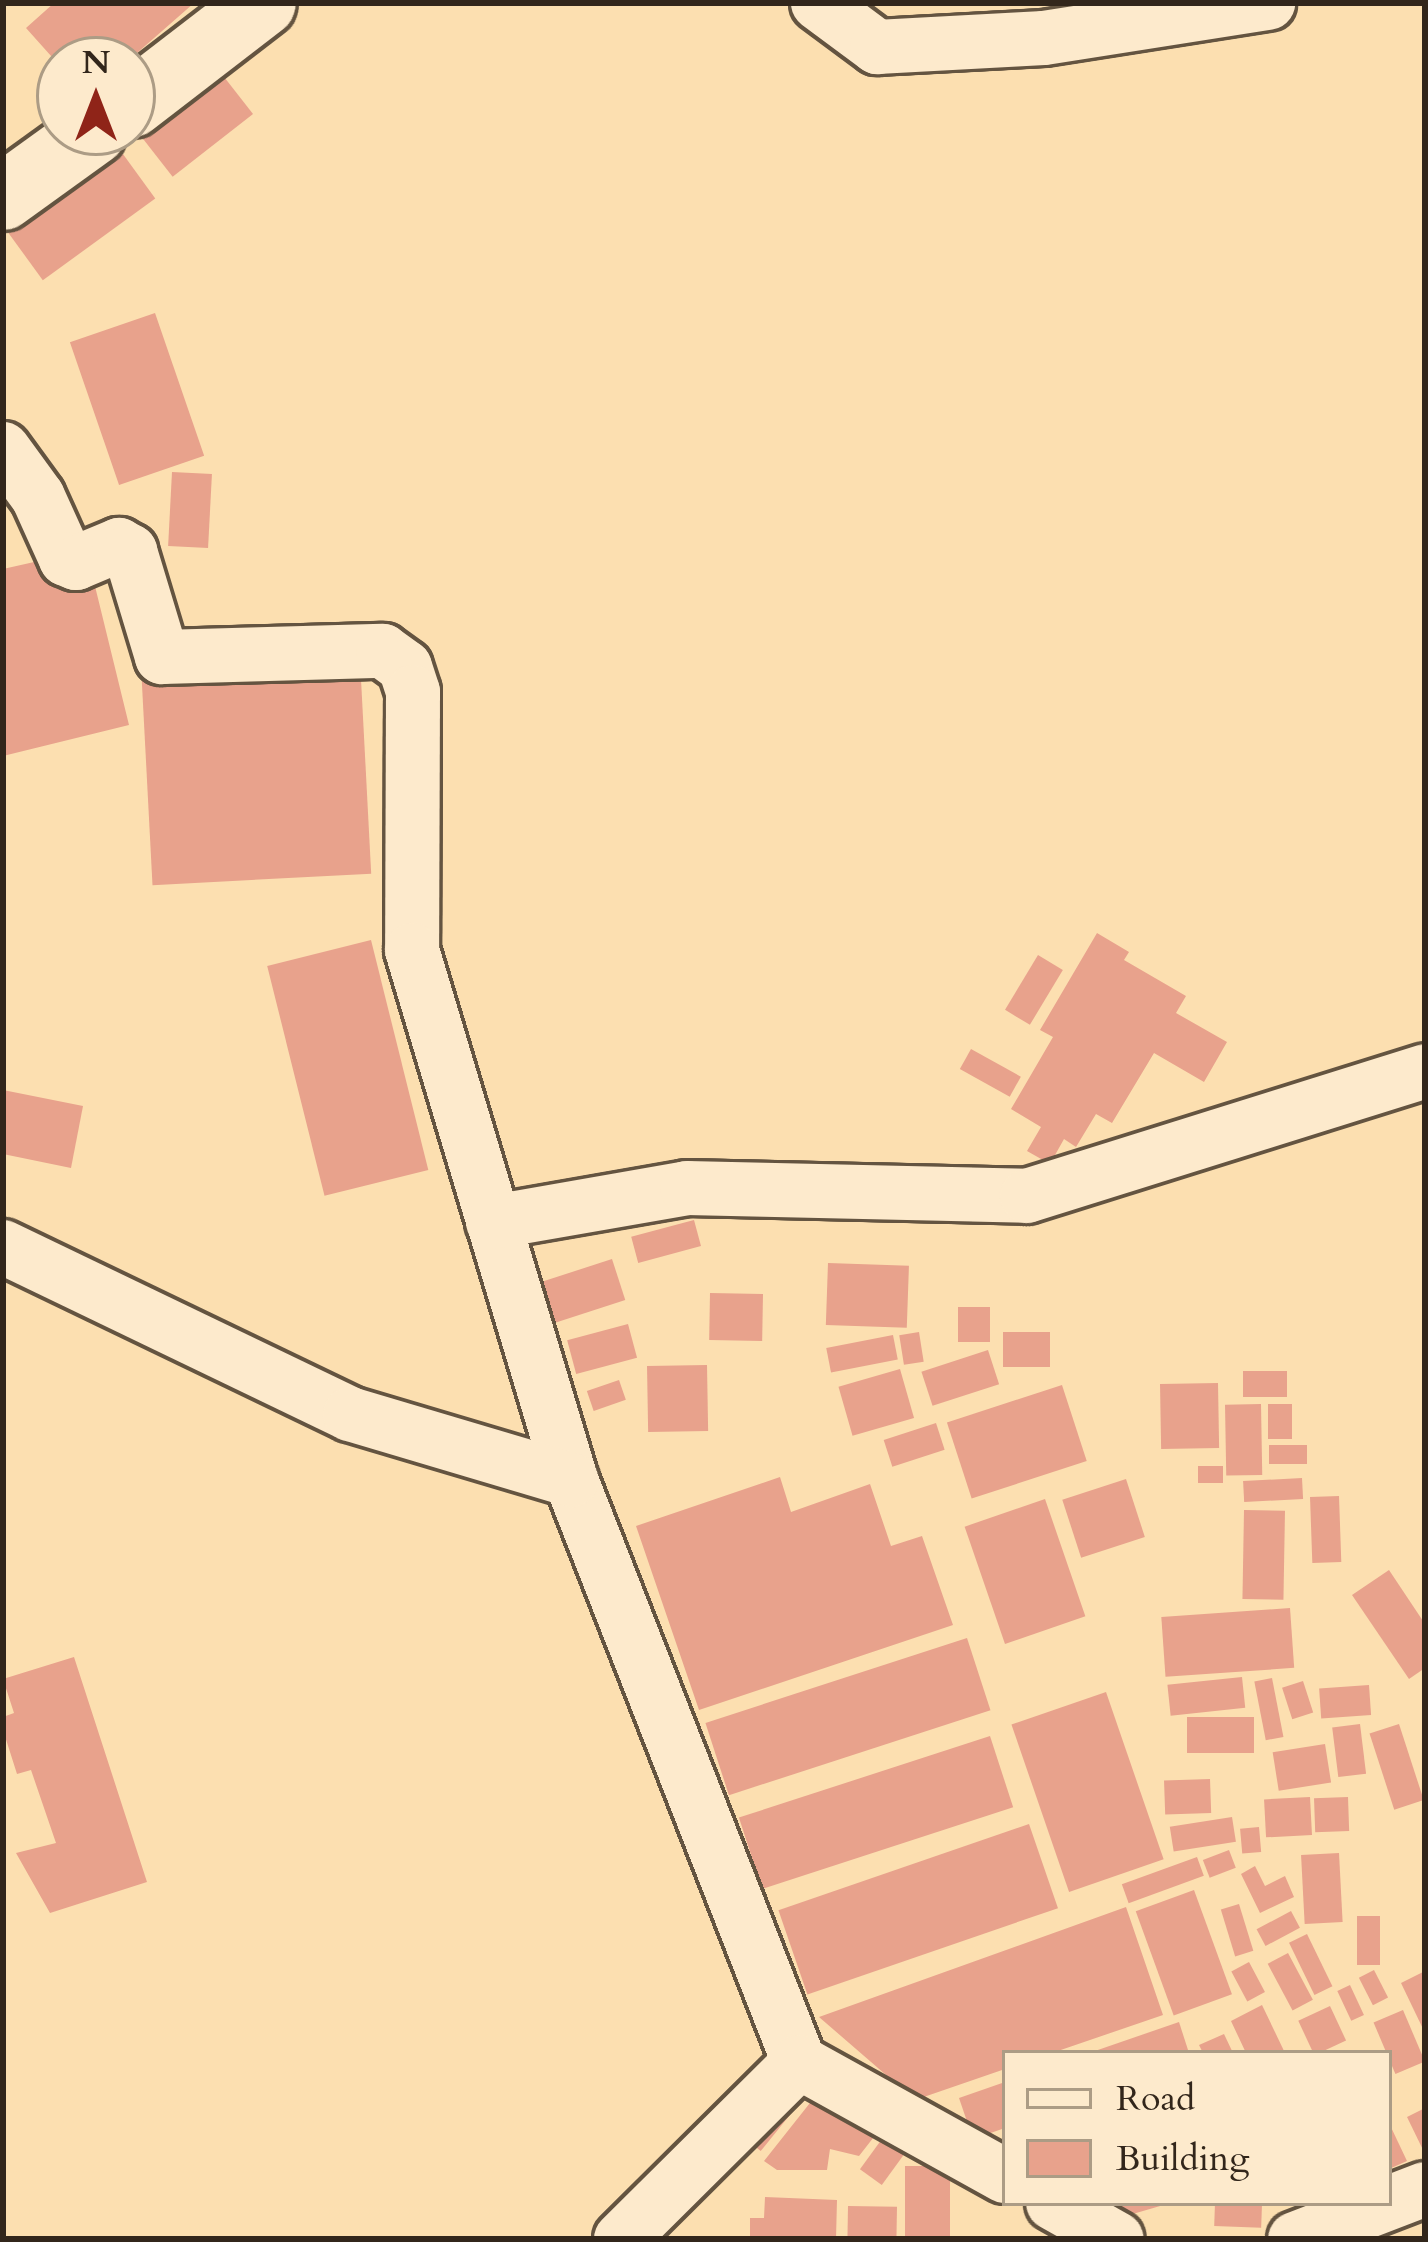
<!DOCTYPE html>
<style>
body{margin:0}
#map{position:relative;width:1428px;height:2242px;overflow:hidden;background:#fcdfb0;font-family:Cardo,serif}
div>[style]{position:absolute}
.building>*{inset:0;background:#e8a28c;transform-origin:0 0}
.roads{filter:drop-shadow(3px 0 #645440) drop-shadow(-3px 0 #645440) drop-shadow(0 3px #645440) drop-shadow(0 -3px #645440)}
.street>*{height:54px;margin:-27px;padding:0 27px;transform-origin:27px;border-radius:27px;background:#fdeacc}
.secondary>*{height:66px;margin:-33px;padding:0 33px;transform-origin:33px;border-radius:33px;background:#fdeacc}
span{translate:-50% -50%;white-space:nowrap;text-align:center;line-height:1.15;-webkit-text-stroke:12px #fdeacc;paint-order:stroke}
.frame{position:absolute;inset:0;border:6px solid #32261b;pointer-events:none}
.legend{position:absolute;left:1002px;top:2050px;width:390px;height:156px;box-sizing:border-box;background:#fdeacc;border:3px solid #ac9c85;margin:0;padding:15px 21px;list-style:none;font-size:36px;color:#32261b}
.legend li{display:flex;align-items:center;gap:24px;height:60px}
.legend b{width:60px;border:3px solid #ac9c85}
.north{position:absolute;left:36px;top:36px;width:120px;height:120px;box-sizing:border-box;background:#fdeacc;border:3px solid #ac9c85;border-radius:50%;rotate:0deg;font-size:33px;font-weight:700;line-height:48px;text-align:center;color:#32261b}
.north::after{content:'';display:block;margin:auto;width:42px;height:54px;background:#8f2418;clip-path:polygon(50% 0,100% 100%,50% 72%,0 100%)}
</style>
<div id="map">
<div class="building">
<i style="clip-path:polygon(54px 3px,194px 3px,129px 60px,60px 60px,60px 66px,26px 28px)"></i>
<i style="left:221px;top:73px;width:52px;height:102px;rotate:52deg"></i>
<i style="left:120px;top:150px;width:60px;height:139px;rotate:54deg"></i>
<i style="left:155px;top:313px;width:151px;height:90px;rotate:71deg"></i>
<i style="left:172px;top:472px;width:40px;height:74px;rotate:3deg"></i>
<i style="clip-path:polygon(52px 558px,59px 586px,93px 578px,129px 725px,3px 756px,3px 569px)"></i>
<i style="left:360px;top:660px;width:214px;height:219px;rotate:87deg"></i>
<i style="clip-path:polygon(1097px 933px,1129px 952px,1124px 960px,1186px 996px,1176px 1013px,1227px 1042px,1204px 1082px,1154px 1053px,1112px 1123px,1096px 1114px,1076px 1147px,1064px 1139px,1050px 1164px,1027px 1151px,1041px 1127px,1011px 1109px,1053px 1037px,1040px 1030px)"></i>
<i style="left:371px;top:940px;width:237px;height:107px;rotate:76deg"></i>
<i style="left:1038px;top:955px;width:29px;height:64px;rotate:31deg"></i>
<i style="left:971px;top:1049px;width:57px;height:23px;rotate:29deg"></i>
<i style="clip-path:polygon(3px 1090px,83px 1106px,71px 1168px,3px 1154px)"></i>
<i style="left:694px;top:1220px;width:27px;height:65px;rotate:75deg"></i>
<i style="left:612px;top:1259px;width:43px;height:81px;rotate:72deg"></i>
<i style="left:828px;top:1263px;width:81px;height:62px;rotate:2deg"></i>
<i style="left:710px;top:1293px;width:53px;height:47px;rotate:1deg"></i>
<i style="left:958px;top:1307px;width:32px;height:35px"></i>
<i style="left:628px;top:1324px;width:35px;height:63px;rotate:75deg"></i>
<i style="left:919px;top:1332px;width:30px;height:20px;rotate:81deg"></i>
<i style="left:1003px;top:1332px;width:47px;height:35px"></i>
<i style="left:893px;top:1335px;width:25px;height:68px;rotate:79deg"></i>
<i style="left:988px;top:1350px;width:36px;height:70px;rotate:72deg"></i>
<i style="left:707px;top:1365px;width:66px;height:60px;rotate:89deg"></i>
<i style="left:900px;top:1369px;width:51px;height:64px;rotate:74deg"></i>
<i style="left:1287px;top:1371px;width:26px;height:44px;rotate:90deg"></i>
<i style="left:619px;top:1380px;width:21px;height:34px;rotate:71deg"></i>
<i style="left:1218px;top:1383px;width:65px;height:58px;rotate:89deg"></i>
<i style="left:1062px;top:1385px;width:80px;height:121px;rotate:72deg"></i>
<i style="left:1261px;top:1404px;width:71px;height:36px;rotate:89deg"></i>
<i style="left:1268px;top:1404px;width:24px;height:35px"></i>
<i style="left:936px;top:1423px;width:28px;height:55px;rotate:72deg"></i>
<i style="left:1269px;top:1445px;width:38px;height:19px"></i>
<i style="left:1198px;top:1466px;width:25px;height:17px"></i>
<i style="clip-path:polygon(780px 1477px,791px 1512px,870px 1484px,891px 1546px,922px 1536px,953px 1625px,699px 1710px,636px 1526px)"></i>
<i style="left:1302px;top:1478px;width:21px;height:59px;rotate:87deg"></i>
<i style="left:1126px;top:1479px;width:61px;height:67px;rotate:72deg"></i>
<i style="left:1339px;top:1496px;width:66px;height:29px;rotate:88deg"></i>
<i style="left:1045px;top:1499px;width:124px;height:85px;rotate:71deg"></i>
<i style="left:1244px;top:1510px;width:41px;height:89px;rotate:1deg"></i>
<i style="clip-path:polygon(1389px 1570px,1425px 1624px,1425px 1668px,1409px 1679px,1352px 1595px)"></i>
<i style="left:1290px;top:1608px;width:60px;height:129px;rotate:86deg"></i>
<i style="left:967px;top:1638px;width:76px;height:275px;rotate:72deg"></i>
<i style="clip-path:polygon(74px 1657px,147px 1882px,50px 1913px,16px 1853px,56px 1843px,31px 1770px,17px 1774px,3px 1730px,3px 1717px,14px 1713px,3px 1679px)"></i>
<i style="left:1242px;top:1677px;width:31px;height:75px;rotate:84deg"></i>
<i style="left:1272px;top:1678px;width:60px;height:18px;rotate:79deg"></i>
<i style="left:1303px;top:1681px;width:33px;height:22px;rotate:72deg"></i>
<i style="left:1369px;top:1685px;width:30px;height:50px;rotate:86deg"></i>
<i style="left:1106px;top:1692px;width:177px;height:100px;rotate:71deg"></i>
<i style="left:1254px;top:1717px;width:36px;height:67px;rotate:90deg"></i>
<i style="left:1360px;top:1724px;width:50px;height:28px;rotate:83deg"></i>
<i style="left:1399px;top:1724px;width:80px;height:31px;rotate:72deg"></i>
<i style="left:990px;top:1736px;width:75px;height:264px;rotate:72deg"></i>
<i style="left:1325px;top:1744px;width:39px;height:53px;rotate:81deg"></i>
<i style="left:1210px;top:1779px;width:34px;height:46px;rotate:88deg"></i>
<i style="left:1310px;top:1797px;width:38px;height:46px;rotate:87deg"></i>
<i style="left:1348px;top:1797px;width:34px;height:34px;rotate:88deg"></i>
<i style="left:1232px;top:1817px;width:25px;height:63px;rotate:81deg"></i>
<i style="left:1029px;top:1824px;width:89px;height:265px;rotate:71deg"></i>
<i style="left:1259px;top:1827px;width:25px;height:19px;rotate:85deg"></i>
<i style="left:1229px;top:1850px;width:19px;height:28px;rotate:69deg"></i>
<i style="left:1339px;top:1853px;width:69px;height:38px;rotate:87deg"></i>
<i style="left:1197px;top:1857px;width:20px;height:80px;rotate:70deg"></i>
<i style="clip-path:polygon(1255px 1866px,1265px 1886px,1285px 1876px,1294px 1897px,1260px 1913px,1241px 1874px)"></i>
<i style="left:1194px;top:1890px;width:111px;height:62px;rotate:70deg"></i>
<i style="left:1239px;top:1904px;width:49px;height:19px;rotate:73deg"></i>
<i style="clip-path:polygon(1126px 1907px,1163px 2015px,1052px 2053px,1005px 2053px,1005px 2069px,915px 2100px,819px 2017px)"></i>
<i style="left:1291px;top:1911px;width:19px;height:39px;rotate:62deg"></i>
<i style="left:1357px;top:1916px;width:23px;height:49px"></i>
<i style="left:1307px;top:1934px;width:58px;height:20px;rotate:64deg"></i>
<i style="left:1288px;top:1953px;width:53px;height:23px;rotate:62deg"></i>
<i style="left:1249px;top:1962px;width:34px;height:20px;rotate:62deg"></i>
<i style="left:1374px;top:1970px;width:31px;height:17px;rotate:63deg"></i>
<i style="clip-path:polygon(1425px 1971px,1425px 2033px,1401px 1983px)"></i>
<i style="left:1350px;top:1985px;width:33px;height:14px;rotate:65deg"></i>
<i style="clip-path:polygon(1262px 2005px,1285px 2053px,1246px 2053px,1231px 2021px)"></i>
<i style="left:1330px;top:2006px;width:38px;height:35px;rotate:65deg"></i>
<i style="left:1403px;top:2010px;width:56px;height:32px;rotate:67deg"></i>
<i style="clip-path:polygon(1179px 2022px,1189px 2053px,1092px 2053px,1092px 2052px)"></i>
<i style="clip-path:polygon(1224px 2034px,1233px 2053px,1203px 2053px,1199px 2045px)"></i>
<i style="left:783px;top:2079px;width:28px;height:70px;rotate:39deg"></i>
<i style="clip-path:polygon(1005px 2082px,1005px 2128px,973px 2139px,959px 2098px)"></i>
<i style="clip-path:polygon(821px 2089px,877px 2133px,859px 2156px,830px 2149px,827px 2170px,777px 2170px,764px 2161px)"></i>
<i style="clip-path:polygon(1425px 2108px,1425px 2154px,1407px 2117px)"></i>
<i style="clip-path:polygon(1389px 2123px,1407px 2161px,1389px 2169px)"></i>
<i style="left:887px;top:2132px;width:27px;height:46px;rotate:36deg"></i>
<i style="left:905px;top:2166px;width:45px;height:73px"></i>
<i style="clip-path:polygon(765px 2197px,837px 2200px,836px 2239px,750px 2239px,750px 2218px,764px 2218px)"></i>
<i style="clip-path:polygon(1115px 2203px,1167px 2203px,1167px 2204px,1119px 2218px)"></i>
<i style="left:1215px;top:2203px;width:47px;height:23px;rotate:2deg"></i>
<i style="left:848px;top:2206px;width:49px;height:33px;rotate:1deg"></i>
</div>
<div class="roads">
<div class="street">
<i style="left:818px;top:3px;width:74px;rotate:36.7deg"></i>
<i style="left:877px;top:47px;width:167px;rotate:-3.1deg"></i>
<i style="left:1044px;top:38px;width:227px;rotate:-8.9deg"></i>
<i style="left:3px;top:449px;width:59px;rotate:53.9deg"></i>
<i style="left:38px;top:497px;width:68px;rotate:65.7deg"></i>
<i style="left:66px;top:559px;width:11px;rotate:22deg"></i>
<i style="left:76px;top:563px;width:47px;rotate:-22.7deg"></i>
<i style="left:119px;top:545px;width:13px;rotate:29deg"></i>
<i style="left:130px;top:551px;width:111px;rotate:73.2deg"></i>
<i style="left:162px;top:657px;width:221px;rotate:-1.6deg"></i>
<i style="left:383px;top:651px;width:27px;rotate:36deg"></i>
<i style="left:405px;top:667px;width:26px;rotate:72deg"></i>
<i style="left:413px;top:692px;width:258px;rotate:90.2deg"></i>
<i style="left:412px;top:950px;width:553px;rotate:73.3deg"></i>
<i style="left:571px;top:1480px;width:625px;rotate:68.61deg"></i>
<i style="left:799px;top:2062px;width:235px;rotate:29deg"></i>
<i style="left:493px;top:1222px;width:197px;rotate:-9.9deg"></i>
<i style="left:687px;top:1188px;width:340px;rotate:1.3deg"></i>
<i style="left:1027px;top:1196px;width:417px;rotate:-17.4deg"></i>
<i style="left:3px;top:1247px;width:385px;rotate:25.7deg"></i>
<i style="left:350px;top:1414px;width:231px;rotate:16.6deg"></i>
<i style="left:1053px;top:2203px;width:73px;rotate:29.4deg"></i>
<i style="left:621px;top:2239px;width:251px;rotate:-44.8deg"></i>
<i style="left:1295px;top:2239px;width:139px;rotate:-21deg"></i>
</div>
<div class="secondary">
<i style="left:132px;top:104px;width:165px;rotate:-37.6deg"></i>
<i style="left:3px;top:197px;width:111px;rotate:-35.8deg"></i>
</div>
</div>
<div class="frame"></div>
<ul class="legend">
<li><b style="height:15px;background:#fdeacc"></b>Road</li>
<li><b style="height:33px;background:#e8a28c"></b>Building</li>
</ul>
<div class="north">N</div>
</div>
